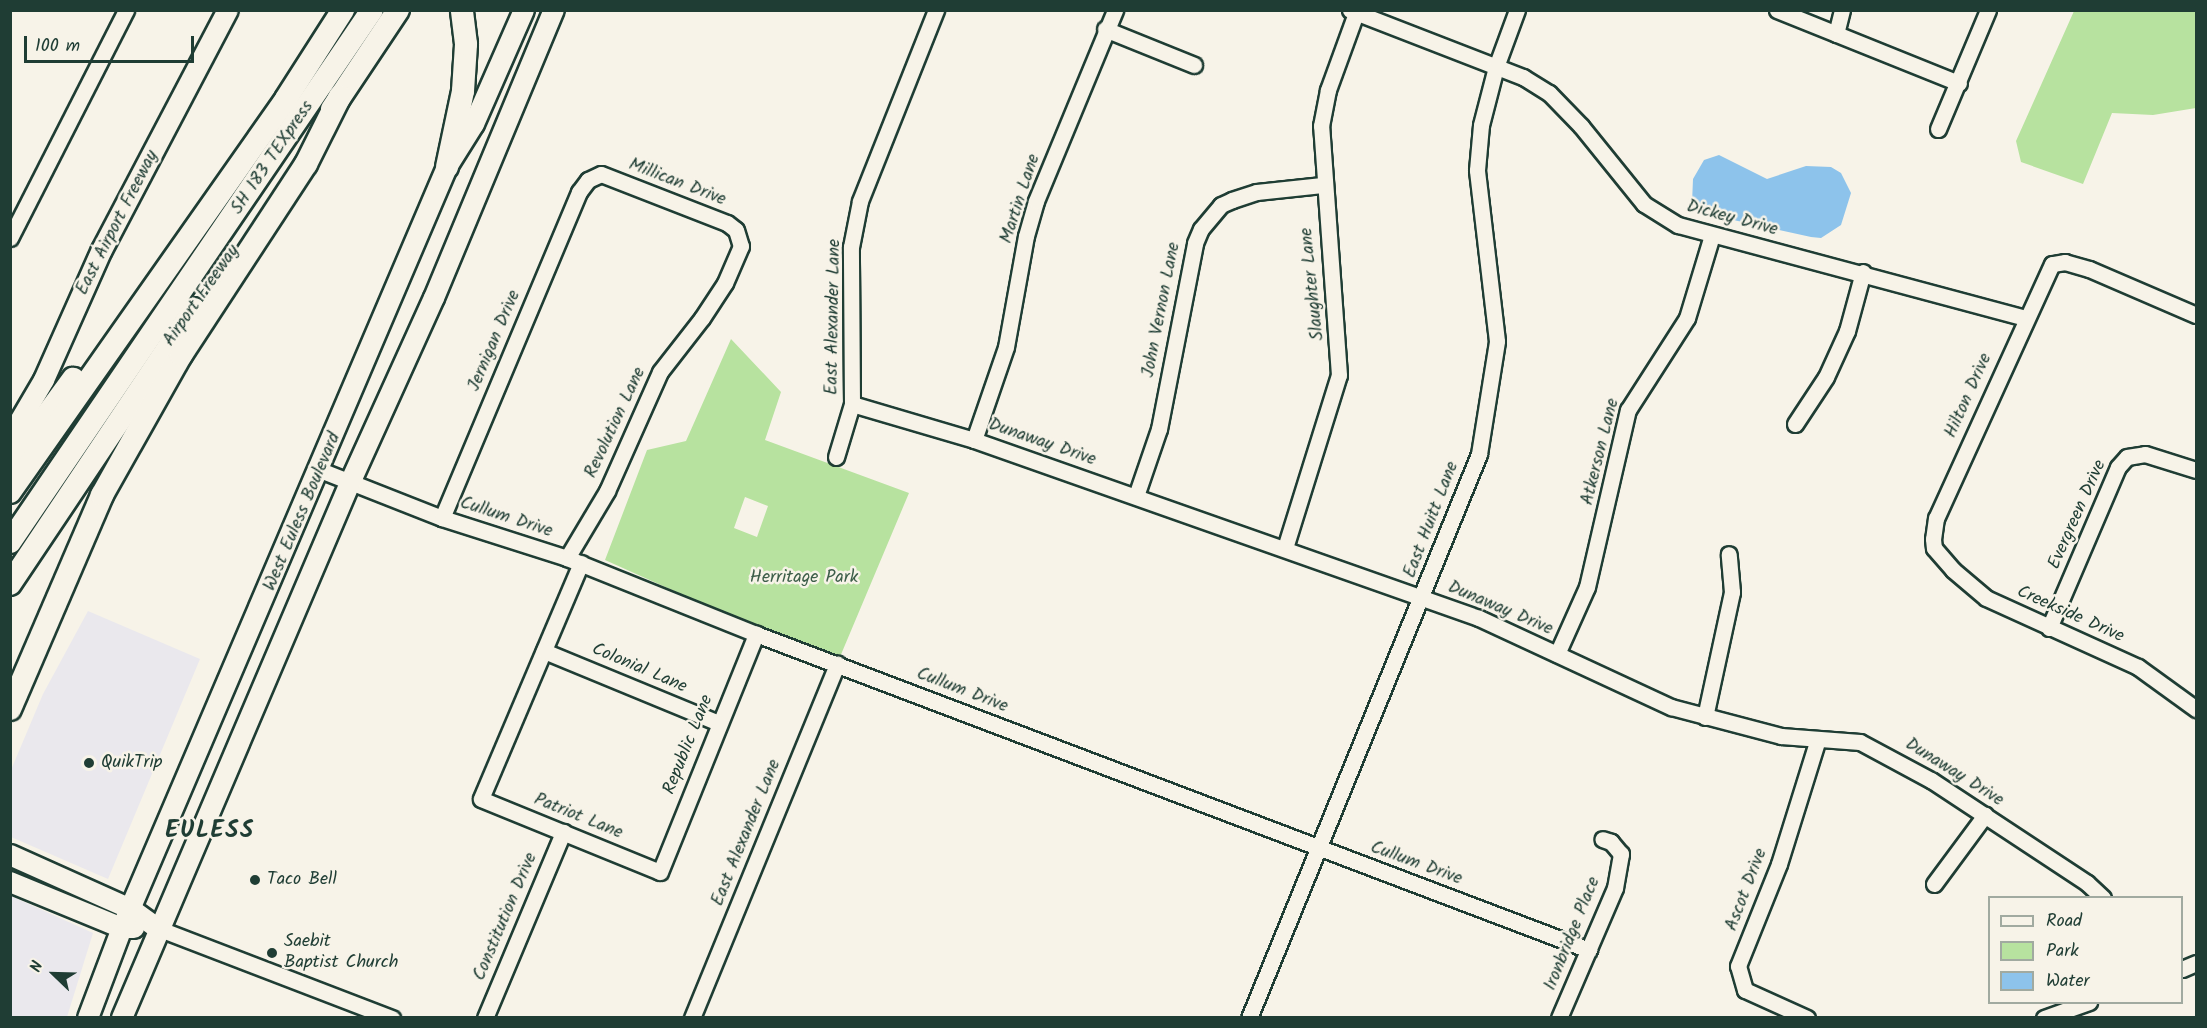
<!DOCTYPE html>
<style>
body{margin:0}
#map{position:relative;width:2207px;height:1028px;overflow:hidden;background:#f7f3e8;font-family:Kalam,sans-serif}
div>[style]{position:absolute}
.built>*{inset:0;background:#eae8ed}
.green>*{inset:0;background:#b7e29f}
.water>*{inset:0;background:#8dc3eb}
.roads{filter:drop-shadow(2px 0 #1f3d34) drop-shadow(-2px 0 #1f3d34) drop-shadow(0 2px #1f3d34) drop-shadow(0 -2px #1f3d34)}
.minor>*{height:15px;margin:-7.5px;padding:0 7.5px;transform-origin:7.5px;border-radius:7.5px;background:#f7f3e8}
.major>*{height:20px;margin:-10px;padding:0 10px;transform-origin:10px;border-radius:10px;background:#f7f3e8}
.highway>*{height:22px;margin:-11px;padding:0 11px;transform-origin:11px;border-radius:11px;background:#f7f3e8}
.dots>*{width:16px;height:16px;translate:-50% -50%;box-sizing:border-box;border:3px solid #f7f3e8;border-radius:50%}
span{translate:-50% -50%;white-space:nowrap;text-align:center;line-height:1.15;-webkit-text-stroke:5px #f7f3e8;paint-order:stroke}
.street-label{font-size:18px;color:#1f3d34}
.park-label{font-size:18px;color:#3d5e49}
.poi-label{font-size:18px;color:#1f3d34}
.left{translate:0 -50%;text-align:left}
.district-label{font-size:24px;color:#1f3d34;font-weight:700;letter-spacing:1.5px}
.frame{position:absolute;inset:0;border:12px solid #1f3d34;pointer-events:none}
.legend{position:absolute;left:1988px;top:896px;width:195px;height:108px;box-sizing:border-box;background:#f7f3e8;border:2px solid #a1aaa0;margin:0;padding:8px 10px;list-style:none;font-size:18px;color:#1f3d34}
.legend li{display:flex;align-items:center;gap:12px;height:30px}
.legend b{width:30px;border:2px solid #a1aaa0}
.north{position:absolute;left:24px;top:944px;width:60px;height:60px;-webkit-text-stroke:4px #f7f3e8;paint-order:stroke;rotate:293deg;font-size:16px;font-weight:700;line-height:24px;text-align:center;color:#1f3d34}
.north::after{content:'';display:block;margin:auto;width:21px;height:27px;background:#1f3d34;clip-path:polygon(50% 0,100% 100%,50% 72%,0 100%)}
.scale{position:absolute;left:24px;top:36px;width:170px;height:27px;box-sizing:border-box;border:3px solid #1f3d34;border-top:0;padding-left:8px;font-size:18px;line-height:21px;white-space:nowrap;color:#1f3d34;-webkit-text-stroke:4px #f7f3e8;paint-order:stroke}
</style>
<div id="map">
<div class="built">
<i style="clip-path:polygon(88px 611px,200px 659px,108px 879px,11px 837px,11px 770px,43px 694px)"></i>
<i style="clip-path:polygon(11px 896px,93px 933px,67px 1017px,11px 1017px)"></i>
</div>
<div class="green">
<i style="clip-path:polygon(2074px 11px,2196px 11px,2196px 108px,2153px 115px,2112px 113px,2083px 184px,2021px 162px,2016px 141px)"></i>
<i style="clip-path:polygon(evenodd,731px 339px,781px 392px,765px 440px,909px 493px,837px 664px,605px 560px,647px 450px,686px 441px,731px 339px,745px 497px,768px 506px,757px 537px,734px 528px,745px 497px)"></i>
</div>
<div class="water">
<i style="clip-path:polygon(1719px 155px,1767px 179px,1806px 166px,1831px 167px,1841px 173px,1851px 193px,1841px 225px,1821px 238px,1811px 237px,1697px 212px,1692px 203px,1693px 179px,1704px 160px)"></i>
</div>
<div class="roads">
<div class="minor">
<i style="left:1350px;top:10px;width:186px;rotate:21.2deg"></i>
<i style="left:1523px;top:77px;width:31px;rotate:32deg"></i>
<i style="left:1549px;top:93px;width:46px;rotate:45.9deg"></i>
<i style="left:1581px;top:126px;width:100px;rotate:51.1deg"></i>
<i style="left:1644px;top:204px;width:40px;rotate:32deg"></i>
<i style="left:1678px;top:225px;width:359px;rotate:15deg"></i>
<i style="left:1777px;top:10px;width:196px;rotate:21.9deg"></i>
<i style="left:1105px;top:29px;width:96px;rotate:22deg"></i>
<i style="left:1836px;top:34px;width:25px;rotate:-76deg"></i>
<i style="left:1938px;top:129px;width:129px;rotate:-67.2deg"></i>
<i style="left:10px;top:238px;width:256px;rotate:-63deg"></i>
<i style="left:2196px;top:315px;width:116px;rotate:-156.7deg"></i>
<i style="left:2089px;top:269px;width:25px;rotate:-164deg"></i>
<i style="left:2065px;top:262px;width:13px;rotate:171deg"></i>
<i style="left:2052px;top:264px;width:279px;rotate:114.5deg"></i>
<i style="left:1936px;top:518px;width:21px;rotate:98deg"></i>
<i style="left:1933px;top:539px;width:9px;rotate:84deg"></i>
<i style="left:1934px;top:548px;width:29px;rotate:49deg"></i>
<i style="left:1953px;top:570px;width:43px;rotate:40.3deg"></i>
<i style="left:1986px;top:598px;width:167px;rotate:24.4deg"></i>
<i style="left:2138px;top:667px;width:72px;rotate:35.9deg"></i>
<i style="left:852px;top:404px;width:127px;rotate:16.4deg"></i>
<i style="left:974px;top:440px;width:535px;rotate:19.42deg"></i>
<i style="left:1479px;top:618px;width:212px;rotate:24.9deg"></i>
<i style="left:1671px;top:707px;width:114px;rotate:14.8deg"></i>
<i style="left:1781px;top:736px;width:79px;rotate:4.3deg"></i>
<i style="left:1860px;top:742px;width:81px;rotate:28.2deg"></i>
<i style="left:1931px;top:780px;width:187px;rotate:33.4deg"></i>
<i style="left:2087px;top:883px;width:22px;rotate:43deg"></i>
<i style="left:1795px;top:424px;width:56px;rotate:-56.6deg"></i>
<i style="left:1826px;top:377px;width:51px;rotate:-65.5deg"></i>
<i style="left:1847px;top:331px;width:61px;rotate:-74.8deg"></i>
<i style="left:974px;top:440px;width:98px;rotate:-71deg"></i>
<i style="left:1006px;top:347px;width:113px;rotate:-79.8deg"></i>
<i style="left:1026px;top:236px;width:36px;rotate:-74deg"></i>
<i style="left:1036px;top:201px;width:207px;rotate:-67.5deg"></i>
<i style="left:836px;top:457px;width:55px;rotate:-73.2deg"></i>
<i style="left:852px;top:404px;width:157px;rotate:-90.4deg"></i>
<i style="left:851px;top:247px;width:47px;rotate:-78.9deg"></i>
<i style="left:860px;top:201px;width:206px;rotate:-68.3deg"></i>
<i style="left:320px;top:470px;width:131px;rotate:21.5deg"></i>
<i style="left:442px;top:518px;width:131px;rotate:17.7deg"></i>
<i style="left:567px;top:558px;width:204px;rotate:21.9deg"></i>
<i style="left:756px;top:634px;width:891px;rotate:20.77deg"></i>
<i style="left:1136px;top:496px;width:71px;rotate:-71.1deg"></i>
<i style="left:1159px;top:429px;width:189px;rotate:-79deg"></i>
<i style="left:1195px;top:243px;width:15px;rotate:-67deg"></i>
<i style="left:1201px;top:229px;width:31px;rotate:-50deg"></i>
<i style="left:1221px;top:205px;width:12px;rotate:-24deg"></i>
<i style="left:1232px;top:200px;width:26px;rotate:-18deg"></i>
<i style="left:1257px;top:192px;width:65px;rotate:-6.1deg"></i>
<i style="left:442px;top:518px;width:354px;rotate:-67.2deg"></i>
<i style="left:579px;top:192px;width:15px;rotate:-53deg"></i>
<i style="left:588px;top:180px;width:14px;rotate:-25deg"></i>
<i style="left:601px;top:174px;width:135px;rotate:21.3deg"></i>
<i style="left:727px;top:223px;width:11px;rotate:38deg"></i>
<i style="left:736px;top:230px;width:17px;rotate:73deg"></i>
<i style="left:741px;top:246px;width:40px;rotate:113.4deg"></i>
<i style="left:725px;top:283px;width:42px;rotate:123.3deg"></i>
<i style="left:702px;top:318px;width:68px;rotate:127.9deg"></i>
<i style="left:660px;top:372px;width:130px;rotate:114deg"></i>
<i style="left:607px;top:491px;width:78px;rotate:120.8deg"></i>
<i style="left:1285px;top:548px;width:181px;rotate:-72.7deg"></i>
<i style="left:1339px;top:375px;width:250px;rotate:-94.1deg"></i>
<i style="left:1321px;top:126px;width:37px;rotate:-79deg"></i>
<i style="left:1328px;top:90px;width:82px;rotate:-70deg"></i>
<i style="left:581px;top:563px;width:256px;rotate:113deg"></i>
<i style="left:481px;top:799px;width:193px;rotate:22.2deg"></i>
<i style="left:660px;top:872px;width:257px;rotate:-68deg"></i>
<i style="left:2049px;top:628px;width:175px;rotate:-66.8deg"></i>
<i style="left:2118px;top:467px;width:13px;rotate:-48deg"></i>
<i style="left:2127px;top:457px;width:18px;rotate:-9deg"></i>
<i style="left:2145px;top:454px;width:53px;rotate:17.4deg"></i>
<i style="left:544px;top:651px;width:189px;rotate:22.4deg"></i>
<i style="left:1557px;top:654px;width:73px;rotate:-65.9deg"></i>
<i style="left:1587px;top:587px;width:182px;rotate:-77deg"></i>
<i style="left:1628px;top:410px;width:109px;rotate:-57.3deg"></i>
<i style="left:1687px;top:318px;width:87px;rotate:-73.2deg"></i>
<i style="left:1705px;top:717px;width:128px;rotate:-77.8deg"></i>
<i style="left:1732px;top:592px;width:38px;rotate:-95deg"></i>
<i style="left:1934px;top:884px;width:86px;rotate:-53.5deg"></i>
<i style="left:157px;top:928px;width:252px;rotate:21deg"></i>
<i style="left:2182px;top:969px;width:15px;rotate:-23deg"></i>
<i style="left:485px;top:1018px;width:202px;rotate:-67.2deg"></i>
<i style="left:692px;top:1018px;width:383px;rotate:-67.7deg"></i>
<i style="left:1249px;top:1018px;width:609px;rotate:-67.81deg"></i>
<i style="left:1479px;top:454px;width:114px;rotate:-80.9deg"></i>
<i style="left:1497px;top:341px;width:172px;rotate:-96.7deg"></i>
<i style="left:1477px;top:170px;width:45px;rotate:-84.9deg"></i>
<i style="left:1481px;top:125px;width:60px;rotate:-75.5deg"></i>
<i style="left:1496px;top:67px;width:61px;rotate:-69.8deg"></i>
<i style="left:1559px;top:1018px;width:142px;rotate:-66.7deg"></i>
<i style="left:1615px;top:888px;width:35px;rotate:-80deg"></i>
<i style="left:1621px;top:854px;width:16px;rotate:-130deg"></i>
<i style="left:1611px;top:842px;width:9px;rotate:-162deg"></i>
<i style="left:1807px;top:1018px;width:68px;rotate:-155.7deg"></i>
<i style="left:1745px;top:990px;width:25px;rotate:-106deg"></i>
<i style="left:1738px;top:966px;width:110px;rotate:-68.1deg"></i>
<i style="left:1779px;top:864px;width:131px;rotate:-72.7deg"></i>
<i style="left:2044px;top:1018px;width:48px;rotate:-19.6deg"></i>
</div>
<div class="major">
<i style="left:10px;top:438px;width:67px;rotate:-59.6deg"></i>
<i style="left:44px;top:380px;width:142px;rotate:-66deg"></i>
<i style="left:102px;top:250px;width:271px;rotate:-62.3deg"></i>
<i style="left:10px;top:855px;width:133px;rotate:24.1deg"></i>
<i style="left:131px;top:909px;width:32px;rotate:36deg"></i>
<i style="left:10px;top:882px;width:121px;rotate:22.3deg"></i>
<i style="left:122px;top:928px;width:12px"></i>
<i style="left:88px;top:1018px;width:96px;rotate:-69.3deg"></i>
<i style="left:122px;top:928px;width:827px;rotate:-66.87deg"></i>
<i style="left:447px;top:167px;width:51px;rotate:-57.9deg"></i>
<i style="left:474px;top:124px;width:124px;rotate:-66.3deg"></i>
<i style="left:122px;top:1018px;width:582px;rotate:-66.92deg"></i>
<i style="left:350px;top:483px;width:203px;rotate:-65.6deg"></i>
<i style="left:434px;top:298px;width:312px;rotate:-67.4deg"></i>
</div>
<div class="highway">
<i style="left:332px;top:109px;width:119px;rotate:-56.3deg"></i>
<i style="left:447px;top:167px;width:78px;rotate:-78.1deg"></i>
<i style="left:463px;top:91px;width:47px;rotate:-86.3deg"></i>
<i style="left:466px;top:44px;width:34px;rotate:-97deg"></i>
<i style="left:10px;top:465px;width:107px;rotate:-53.8deg"></i>
<i style="left:10px;top:492px;width:480px;rotate:-54.9deg"></i>
<i style="left:286px;top:99px;width:106px;rotate:-57.4deg"></i>
<i style="left:10px;top:542px;width:643px;rotate:-55.77deg"></i>
<i style="left:10px;top:584px;width:331px;rotate:-56.2deg"></i>
<i style="left:10px;top:709px;width:233px;rotate:-66.7deg"></i>
<i style="left:102px;top:495px;width:161px;rotate:-60.6deg"></i>
<i style="left:181px;top:355px;width:228px;rotate:-56.8deg"></i>
<i style="left:306px;top:164px;width:76px;rotate:-63.4deg"></i>
</div>
</div>
<div class="dots">
<i style="left:89px;top:763px;background:#1f3d34"></i>
<i style="left:255px;top:880px;background:#1f3d34"></i>
<i style="left:272px;top:953px;background:#1f3d34"></i>
</div>
<div class="street-label">
<span style="left:273px;top:158px;rotate:-56deg">SH 183 TEXpress</span>
<span style="left:677px;top:183px;rotate:21deg">Millican Drive</span>
<span style="left:1021px;top:199px;rotate:-72deg">Martin Lane</span>
<span style="left:1732px;top:219px;rotate:15deg">Dickey Drive</span>
<span style="left:118px;top:223px;rotate:-63deg">East Airport Freeway</span>
<span style="left:1313px;top:284px;rotate:-96deg">Slaughter Lane</span>
<span style="left:202px;top:296px;rotate:-55deg">Airport Freeway</span>
<span style="left:1162px;top:310px;rotate:-79deg">John Vernon Lane</span>
<span style="left:834px;top:317px;rotate:-89deg">East Alexander Lane</span>
<span style="left:495px;top:341px;rotate:-67deg">Jernigan Drive</span>
<span style="left:1969px;top:396px;rotate:-66deg">Hilton Drive</span>
<span style="left:616px;top:423px;rotate:-65deg">Revolution Lane</span>
<span style="left:1042px;top:443px;rotate:19deg">Dunaway Drive</span>
<span style="left:1601px;top:452px;rotate:-76deg">Atkerson Lane</span>
<span style="left:303px;top:512px;rotate:-67deg">West Euless Boulevard</span>
<span style="left:2078px;top:515px;rotate:-66deg">Evergreen Drive</span>
<span style="left:506px;top:518px;rotate:18deg">Cullum Drive</span>
<span style="left:1432px;top:520px;rotate:-69deg">East Huitt Lane</span>
<span style="left:1500px;top:609px;rotate:23deg">Dunaway Drive</span>
<span style="left:2070px;top:615px;rotate:24deg">Creekside Drive</span>
<span style="left:639px;top:669px;rotate:23deg">Colonial Lane</span>
<span style="left:962px;top:691px;rotate:21deg">Cullum Drive</span>
<span style="left:689px;top:745px;rotate:-68deg">Republic Lane</span>
<span style="left:1954px;top:773px;rotate:32deg">Dunaway Drive</span>
<span style="left:578px;top:817px;rotate:22deg">Patriot Lane</span>
<span style="left:747px;top:833px;rotate:-68deg">East Alexander Lane</span>
<span style="left:1416px;top:864px;rotate:20deg">Cullum Drive</span>
<span style="left:1747px;top:890px;rotate:-69deg">Ascot Drive</span>
<span style="left:506px;top:917px;rotate:-67deg">Constitution Drive</span>
<span style="left:1573px;top:934px;rotate:-68deg">Ironbridge Place</span>
</div>
<div class="park-label">
<span style="left:804px;top:578px">Herritage Park</span>
</div>
<div class="poi-label">
<span class="left" style="left:101px;top:763px">QuikTrip</span>
<span class="left" style="left:267px;top:880px">Taco Bell</span>
<span class="left" style="left:284px;top:953px">Saebit<br>Baptist Church</span>
</div>
<div class="district-label">
<span style="left:210px;top:831px">EULESS</span>
</div>
<div class="frame"></div>
<ul class="legend">
<li><b style="height:8px;background:#f7f3e8"></b>Road</li>
<li><b style="height:16px;background:#b7e29f"></b>Park</li>
<li><b style="height:16px;background:#8dc3eb"></b>Water</li>
</ul>
<div class="north">N</div>
<div class="scale">100 m</div>
</div>
